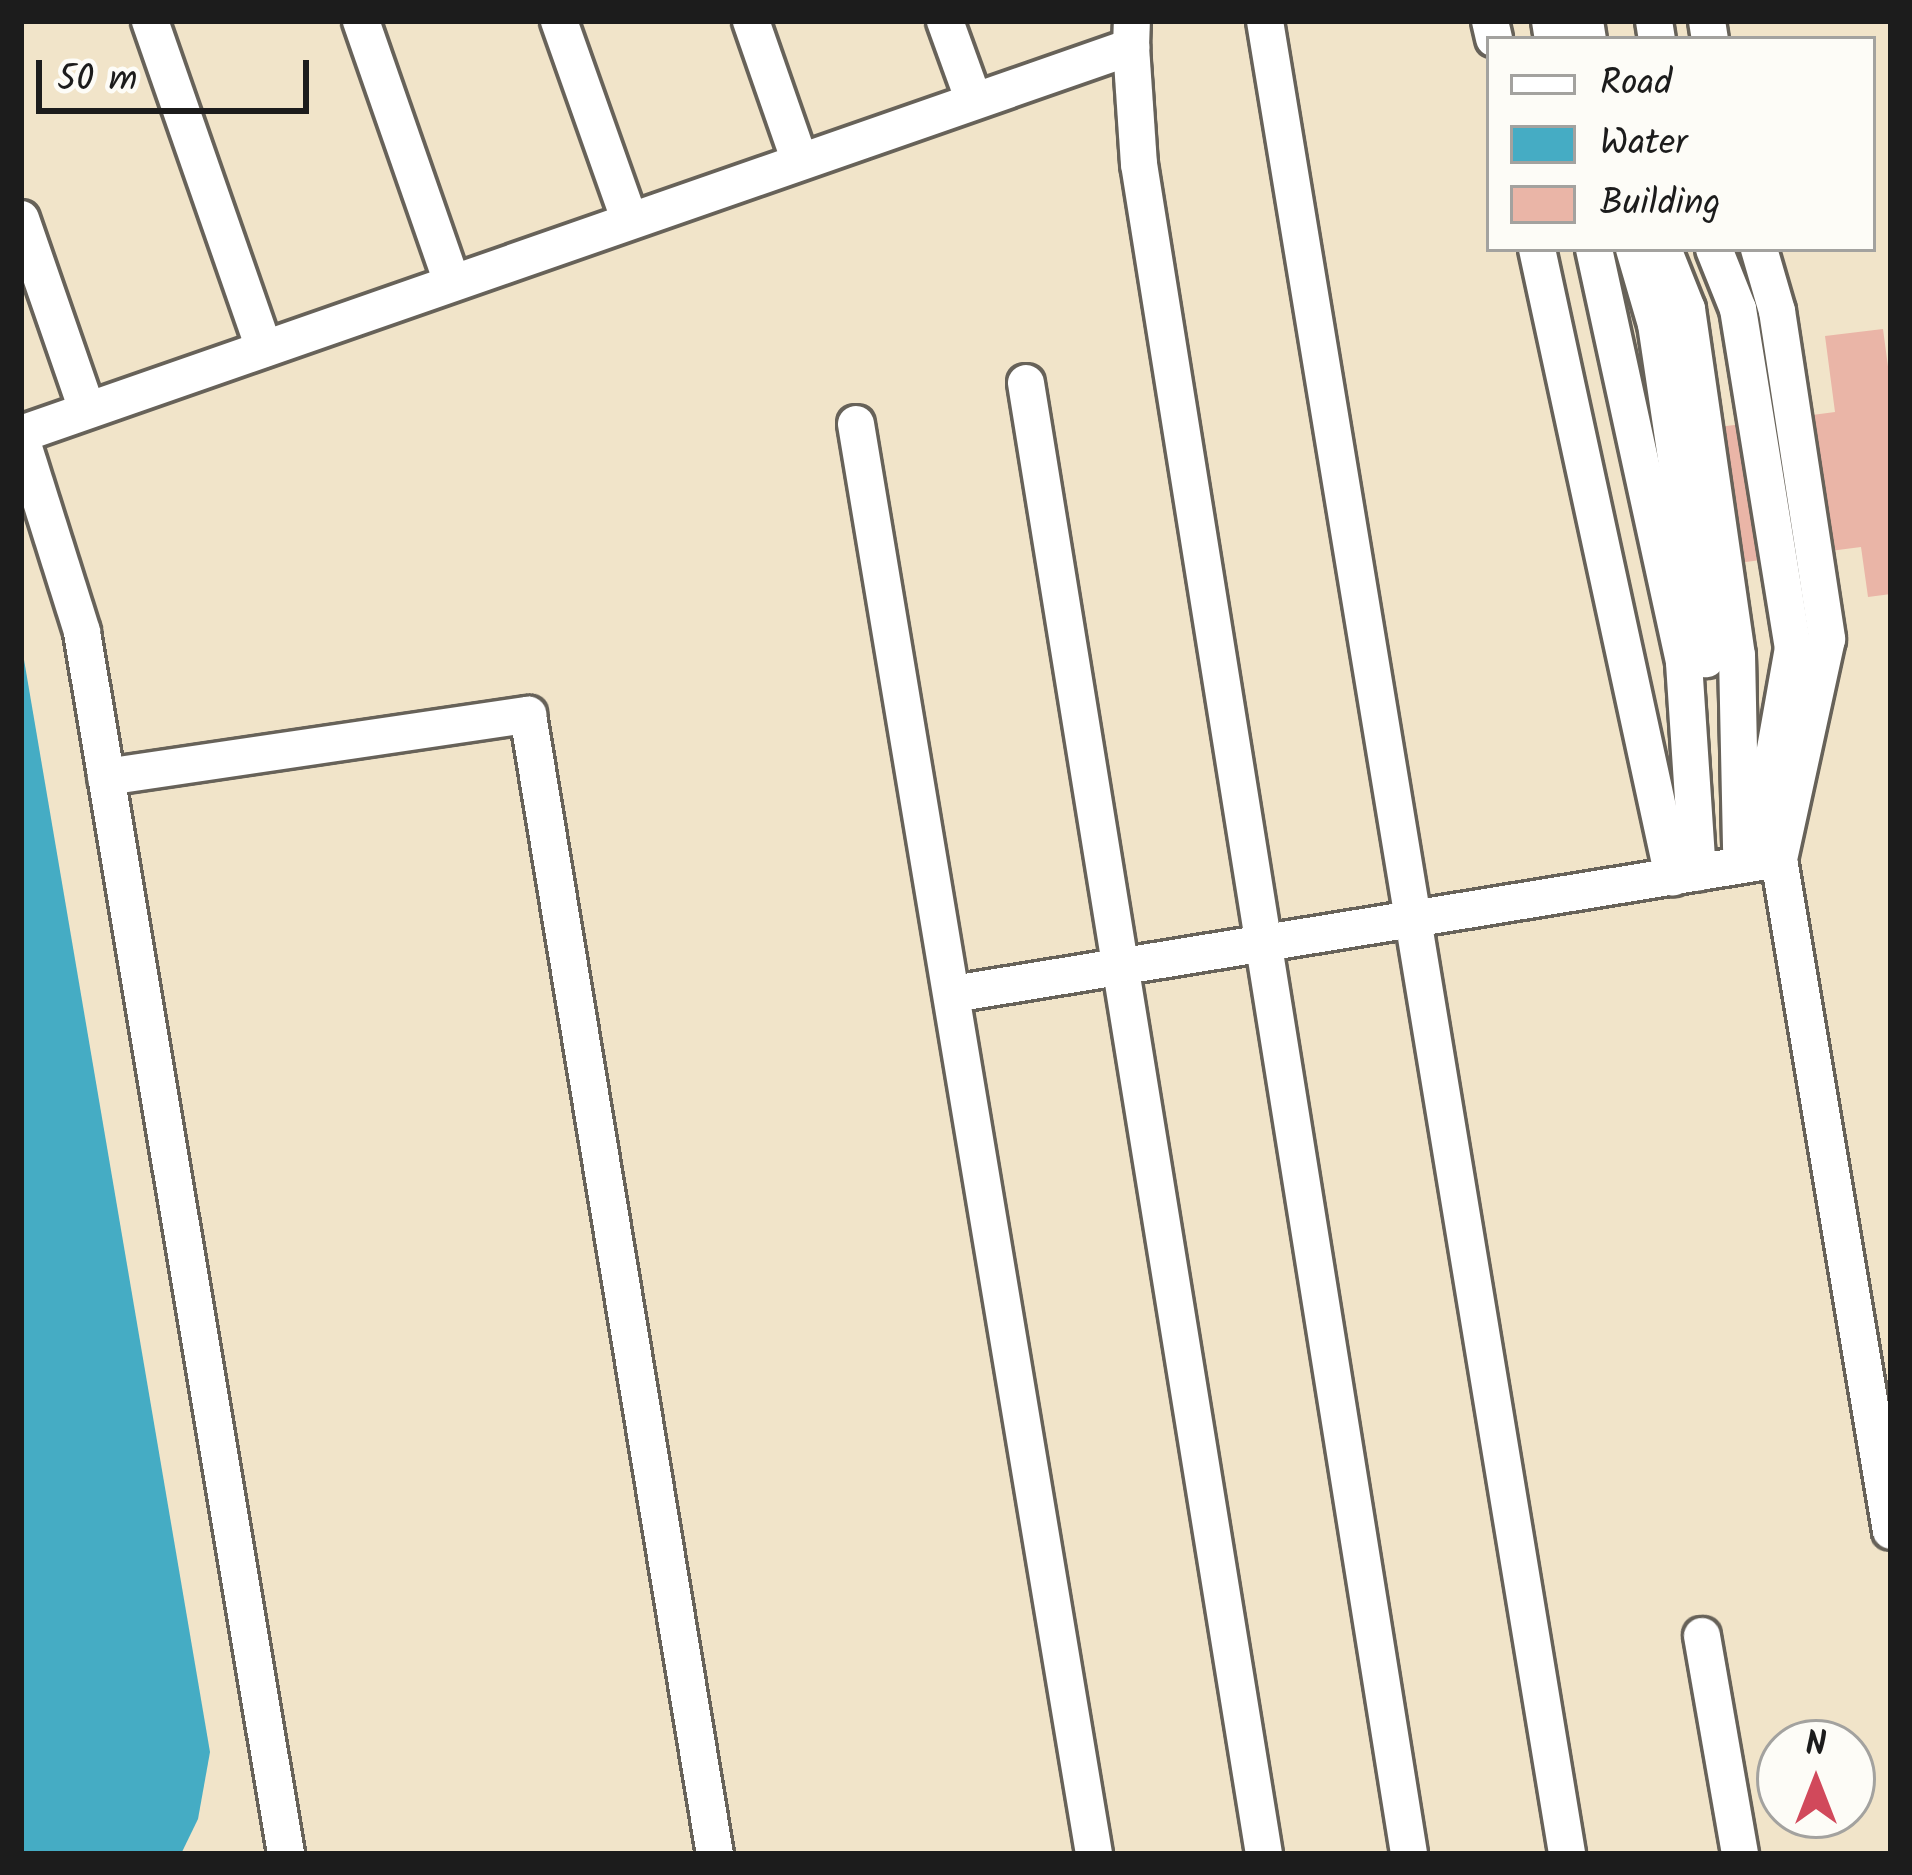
<!DOCTYPE html>
<style>
body{margin:0}
#map{position:relative;width:1912px;height:1875px;overflow:hidden;background:#f1e4c9;font-family:Kalam,sans-serif}
div>[style]{position:absolute}
.water>*{inset:0;background:#45acc4}
.building>*{inset:0;background:#eab5a7}
.roads{filter:drop-shadow(3px 0 #676259) drop-shadow(-3px 0 #676259) drop-shadow(0 3px #676259) drop-shadow(0 -3px #676259)}
.street>*{height:36px;margin:-18px;padding:0 18px;transform-origin:18px;border-radius:18px;background:#fff}
span{translate:-50% -50%;white-space:nowrap;text-align:center;line-height:1.15;-webkit-text-stroke:12px #fdfcf7;paint-order:stroke}
.frame{position:absolute;inset:0;border:24px solid #1c1c1c;pointer-events:none}
.legend{position:absolute;left:1486px;top:36px;width:390px;height:216px;box-sizing:border-box;background:#fdfcf7;border:3px solid #a3a29f;margin:0;padding:15px 21px;list-style:none;font-size:36px;color:#1c1c1c}
.legend li{display:flex;align-items:center;gap:24px;height:60px}
.legend b{width:60px;border:3px solid #a3a29f}
.north{position:absolute;left:1756px;top:1719px;width:120px;height:120px;box-sizing:border-box;background:#fdfcf7;border:3px solid #a3a29f;border-radius:50%;rotate:0deg;font-size:33px;font-weight:700;line-height:48px;text-align:center;color:#1c1c1c}
.north::after{content:'';display:block;margin:auto;width:42px;height:54px;background:#d1495b;clip-path:polygon(50% 0,100% 100%,50% 72%,0 100%)}
.scale{position:absolute;left:36px;top:60px;width:273px;height:54px;box-sizing:border-box;border:6px solid #1c1c1c;border-top:0;padding-left:15px;font-size:36px;line-height:42px;white-space:nowrap;color:#1c1c1c;-webkit-text-stroke:9px #fdfcf7;paint-order:stroke}
</style>
<div id="map">
<div class="water">
<i style="clip-path:polygon(21px 642px,210px 1752px,198px 1819px,181px 1854px,21px 1854px)"></i>
</div>
<div class="building">
<i style="clip-path:polygon(1883px 329px,1891px 389px,1891px 594px,1868px 597px,1861px 547px,1654px 574px,1639px 457px,1698px 449px,1696px 430px,1835px 412px,1825px 336px)"></i>
</div>
<div class="roads">
<div class="street">
<i style="left:150px;top:21px;width:347px;rotate:70.8deg"></i>
<i style="left:361px;top:21px;width:277px;rotate:70.8deg"></i>
<i style="left:559px;top:21px;width:212px;rotate:70.5deg"></i>
<i style="left:751px;top:21px;width:149px;rotate:70.8deg"></i>
<i style="left:945px;top:21px;width:85px;rotate:70.1deg"></i>
<i style="left:1265px;top:21px;width:1858px;rotate:80.64deg"></i>
<i style="left:1490px;top:21px;width:18px;rotate:77deg"></i>
<i style="left:1550px;top:21px;width:18px;rotate:81deg"></i>
<i style="left:1585px;top:21px;width:18px;rotate:81deg"></i>
<i style="left:1654px;top:21px;width:18px;rotate:81deg"></i>
<i style="left:1707px;top:21px;width:18px;rotate:81deg"></i>
<i style="left:1131px;top:47px;width:117px;rotate:86.1deg"></i>
<i style="left:1139px;top:164px;width:1711px;rotate:80.92deg"></i>
<i style="left:21px;top:219px;width:202px;rotate:70.9deg"></i>
<i style="left:1537px;top:249px;width:643px;rotate:77.78deg"></i>
<i style="left:1594px;top:249px;width:424px;rotate:77.7deg"></i>
<i style="left:1684px;top:663px;width:210px;rotate:86.2deg"></i>
<i style="left:1634px;top:249px;width:78px;rotate:73.7deg"></i>
<i style="left:1656px;top:324px;width:339px;rotate:81.5deg"></i>
<i style="left:1663px;top:249px;width:65px;rotate:68.2deg"></i>
<i style="left:1687px;top:309px;width:350px;rotate:81.8deg"></i>
<i style="left:1737px;top:655px;width:194px;rotate:88.8deg"></i>
<i style="left:1714px;top:249px;width:65px;rotate:68.2deg"></i>
<i style="left:1738px;top:309px;width:343px;rotate:80.8deg"></i>
<i style="left:1793px;top:648px;width:206px;rotate:100.1deg"></i>
<i style="left:1759px;top:249px;width:65px;rotate:73.8deg"></i>
<i style="left:1777px;top:311px;width:332px;rotate:81.3deg"></i>
<i style="left:1827px;top:639px;width:225px;rotate:102.3deg"></i>
<i style="left:1779px;top:859px;width:681px;rotate:80.54deg"></i>
<i style="left:1026px;top:383px;width:1490px;rotate:80.81deg"></i>
<i style="left:856px;top:424px;width:1450px;rotate:80.55deg"></i>
<i style="left:21px;top:434px;width:1176px;rotate:-19.22deg"></i>
<i style="left:1131px;top:47px;width:26px;rotate:-88deg"></i>
<i style="left:21px;top:438px;width:203px;rotate:72.5deg"></i>
<i style="left:82px;top:632px;width:1239px;rotate:80.52deg"></i>
<i style="left:106px;top:777px;width:427px;rotate:-8.4deg"></i>
<i style="left:528px;top:715px;width:1154px;rotate:80.68deg"></i>
<i style="left:953px;top:994px;width:837px;rotate:-9.28deg"></i>
<i style="left:1702px;top:1636px;width:221px;rotate:80.1deg"></i>
</div>
</div>
<div class="frame"></div>
<ul class="legend">
<li><b style="height:15px;background:#fff"></b>Road</li>
<li><b style="height:33px;background:#45acc4"></b>Water</li>
<li><b style="height:33px;background:#eab5a7"></b>Building</li>
</ul>
<div class="north">N</div>
<div class="scale">50 m</div>
</div>
